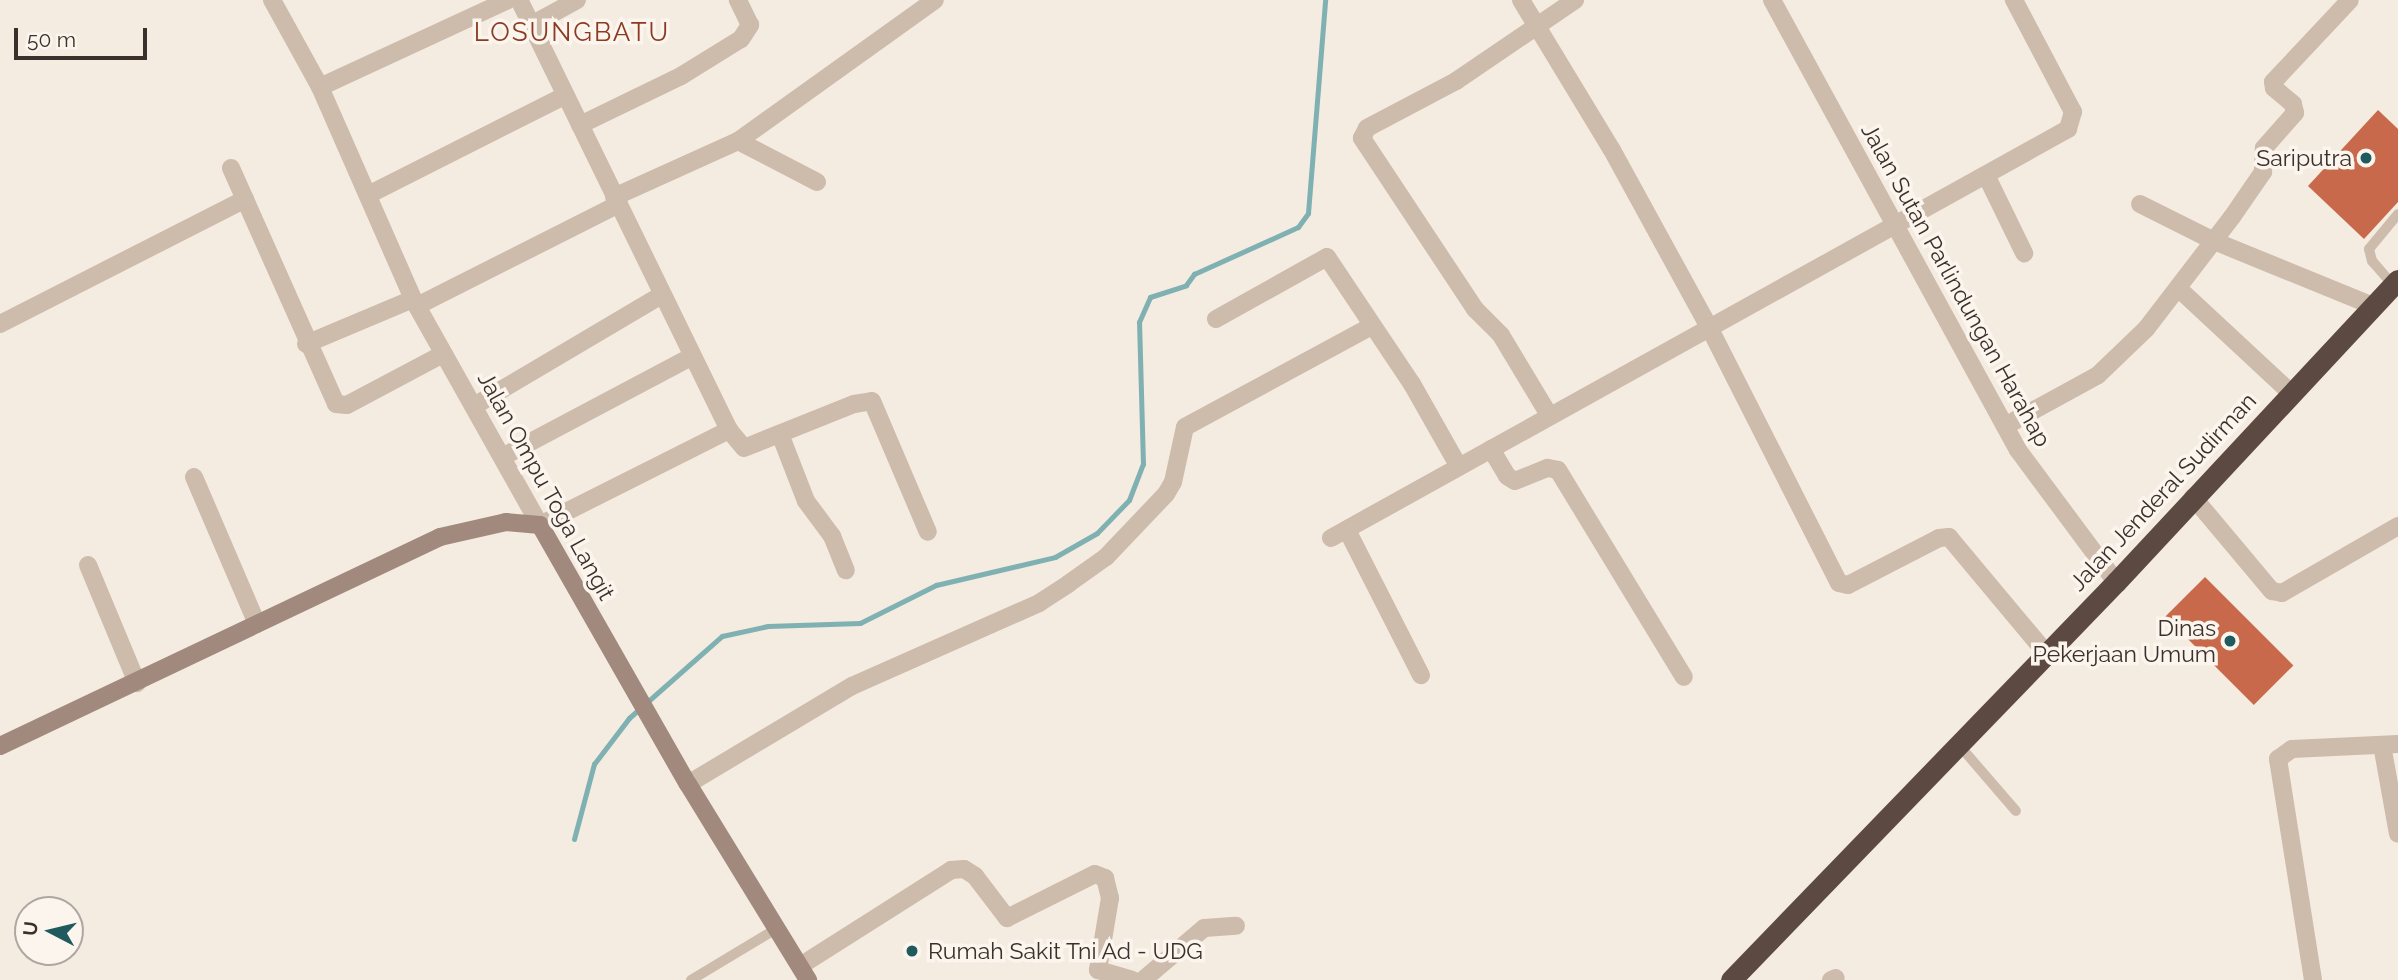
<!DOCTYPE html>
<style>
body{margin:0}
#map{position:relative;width:2398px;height:980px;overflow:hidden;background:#f4ebe1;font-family:Raleway,sans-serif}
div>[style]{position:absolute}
.stream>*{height:5px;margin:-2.5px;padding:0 2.5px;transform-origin:2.5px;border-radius:2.5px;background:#7fb0b2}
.building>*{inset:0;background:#c8694b;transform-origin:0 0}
.lane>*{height:10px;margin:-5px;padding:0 5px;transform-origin:5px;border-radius:5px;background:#cdbbac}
.street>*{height:18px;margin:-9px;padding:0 9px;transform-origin:9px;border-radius:9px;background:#cdbbac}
.secondary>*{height:18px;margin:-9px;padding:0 9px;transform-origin:9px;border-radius:9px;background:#a18a7d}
.highway>*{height:21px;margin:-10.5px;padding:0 10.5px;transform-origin:10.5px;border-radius:10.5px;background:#5c4a42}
.dots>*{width:19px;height:19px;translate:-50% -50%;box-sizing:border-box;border:4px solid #fbf5ee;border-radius:50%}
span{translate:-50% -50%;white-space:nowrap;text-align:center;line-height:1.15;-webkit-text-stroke:7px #fbf5ee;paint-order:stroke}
.poi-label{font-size:23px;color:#3b302b}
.right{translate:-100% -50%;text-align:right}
.left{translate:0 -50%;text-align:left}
.street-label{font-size:23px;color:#3b302b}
.quarter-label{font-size:26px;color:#8c3b22;letter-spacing:2px}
.north{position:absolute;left:14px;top:896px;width:70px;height:70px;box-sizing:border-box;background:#fbf5ee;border:2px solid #aea6a0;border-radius:50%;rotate:277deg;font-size:19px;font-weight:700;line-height:28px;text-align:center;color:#3b302b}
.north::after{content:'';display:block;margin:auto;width:24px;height:32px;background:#1f5a5e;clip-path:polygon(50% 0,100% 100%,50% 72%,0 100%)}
.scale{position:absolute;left:14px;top:28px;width:133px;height:32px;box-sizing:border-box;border:4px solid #3b302b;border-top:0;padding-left:9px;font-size:21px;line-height:24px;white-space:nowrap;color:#3b302b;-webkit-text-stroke:5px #fbf5ee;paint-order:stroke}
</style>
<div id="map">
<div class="stream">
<i style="left:574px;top:839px;width:78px;rotate:-75.1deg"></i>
<i style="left:594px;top:764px;width:58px;rotate:-52.7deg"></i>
<i style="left:629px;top:718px;width:124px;rotate:-41.4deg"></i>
<i style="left:722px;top:636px;width:47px;rotate:-12.3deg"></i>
<i style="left:768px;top:626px;width:92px;rotate:-1.9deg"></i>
<i style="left:860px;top:623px;width:85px;rotate:-26.6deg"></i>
<i style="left:936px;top:585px;width:122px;rotate:-13.2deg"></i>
<i style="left:1055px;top:557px;width:48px;rotate:-29.7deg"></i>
<i style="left:1097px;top:533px;width:46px;rotate:-45.9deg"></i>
<i style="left:1129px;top:500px;width:39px;rotate:-69deg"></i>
<i style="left:1143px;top:464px;width:142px;rotate:-91.6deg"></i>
<i style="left:1139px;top:322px;width:27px;rotate:-66deg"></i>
<i style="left:1150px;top:297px;width:38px;rotate:-18deg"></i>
<i style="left:1186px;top:285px;width:14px;rotate:-54deg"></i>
<i style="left:1194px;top:274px;width:114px;rotate:-24.3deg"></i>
<i style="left:1298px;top:227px;width:17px;rotate:-54deg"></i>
<i style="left:1308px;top:213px;width:214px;rotate:-85.4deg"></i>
</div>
<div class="building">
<i style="clip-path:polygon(2378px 110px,2398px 129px,2398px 202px,2364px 239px,2308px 186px)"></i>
<i style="left:2205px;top:577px;width:125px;height:56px;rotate:45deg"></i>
</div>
<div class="lane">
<i style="left:2393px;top:285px;width:32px;rotate:-131deg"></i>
<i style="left:2372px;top:261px;width:12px;rotate:-104deg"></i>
<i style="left:2369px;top:249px;width:45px;rotate:-50.4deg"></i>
<i style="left:1959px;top:745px;width:87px;rotate:49.2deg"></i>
<i style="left:691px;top:980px;width:99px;rotate:-31deg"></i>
</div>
<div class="street">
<i style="left:272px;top:0;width:99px;rotate:61.1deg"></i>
<i style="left:320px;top:87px;width:232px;rotate:66.3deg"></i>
<i style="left:413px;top:299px;width:259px;rotate:60.7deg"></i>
<i style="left:540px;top:525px;width:212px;rotate:-26.7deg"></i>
<i style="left:729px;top:430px;width:479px;rotate:-116deg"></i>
<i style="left:1521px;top:0;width:175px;rotate:58.8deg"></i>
<i style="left:1612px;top:150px;width:202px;rotate:61.3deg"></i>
<i style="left:1709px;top:327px;width:287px;rotate:63.1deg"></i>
<i style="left:1839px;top:583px;width:9px;rotate:13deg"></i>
<i style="left:1848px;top:585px;width:102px;rotate:-27.3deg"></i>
<i style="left:1939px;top:538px;width:10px;rotate:-6deg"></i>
<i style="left:1949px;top:537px;width:153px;rotate:50.1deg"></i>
<i style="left:1772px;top:0;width:513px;rotate:61.34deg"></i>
<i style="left:2018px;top:450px;width:164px;rotate:53.4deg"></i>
<i style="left:533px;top:24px;width:50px;rotate:-28.6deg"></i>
<i style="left:320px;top:87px;width:207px;rotate:-24.8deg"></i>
<i style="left:580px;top:125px;width:112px;rotate:-25.9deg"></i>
<i style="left:681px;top:76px;width:70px;rotate:-31.7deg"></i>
<i style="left:741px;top:39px;width:17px;rotate:-57deg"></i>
<i style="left:750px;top:25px;width:28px;rotate:-116deg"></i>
<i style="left:738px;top:141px;width:89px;rotate:27.4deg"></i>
<i style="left:231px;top:168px;width:258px;rotate:66deg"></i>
<i style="left:336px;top:404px;width:11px;rotate:5deg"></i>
<i style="left:347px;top:405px;width:109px;rotate:-28deg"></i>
<i style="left:1987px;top:177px;width:85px;rotate:64deg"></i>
<i style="left:370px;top:194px;width:217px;rotate:-26.8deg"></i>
<i style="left:614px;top:197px;width:136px;rotate:-24.3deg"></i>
<i style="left:738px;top:141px;width:242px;rotate:-35.6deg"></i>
<i style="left:2140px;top:204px;width:83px;rotate:26.6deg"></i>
<i style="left:2214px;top:241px;width:172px;rotate:22.2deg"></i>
<i style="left:2178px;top:288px;width:154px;rotate:42.9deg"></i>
<i style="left:417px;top:306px;width:224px;rotate:-26.8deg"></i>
<i style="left:1216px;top:319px;width:127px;rotate:-29.2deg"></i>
<i style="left:1327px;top:257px;width:153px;rotate:56.2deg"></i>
<i style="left:1412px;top:384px;width:95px;rotate:60.5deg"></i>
<i style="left:0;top:324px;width:275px;rotate:-27deg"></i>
<i style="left:306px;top:344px;width:116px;rotate:-22.8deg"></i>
<i style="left:474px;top:406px;width:216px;rotate:-30.6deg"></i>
<i style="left:1549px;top:415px;width:93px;rotate:-121deg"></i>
<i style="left:1501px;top:335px;width:37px;rotate:-135deg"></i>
<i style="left:1475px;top:309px;width:205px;rotate:-123.5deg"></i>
<i style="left:1362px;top:138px;width:11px;rotate:-63deg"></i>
<i style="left:1367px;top:128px;width:101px;rotate:-27.8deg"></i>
<i style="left:1456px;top:81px;width:144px;rotate:-34.2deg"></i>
<i style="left:2005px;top:426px;width:106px;rotate:-28.7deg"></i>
<i style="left:2098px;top:375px;width:66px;rotate:-43.8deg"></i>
<i style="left:2146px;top:329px;width:141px;rotate:-52.5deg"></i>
<i style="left:2232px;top:217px;width:55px;rotate:-55.4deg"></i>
<i style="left:2263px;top:172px;width:24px;rotate:-88deg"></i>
<i style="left:2264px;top:148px;width:47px;rotate:-48.5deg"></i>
<i style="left:2295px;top:113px;width:9px;rotate:-103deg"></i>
<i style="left:2293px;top:104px;width:25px;rotate:-140deg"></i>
<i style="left:2274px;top:88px;width:6px;rotate:-99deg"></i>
<i style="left:2273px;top:82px;width:112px;rotate:-46.8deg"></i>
<i style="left:729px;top:430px;width:23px;rotate:50deg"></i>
<i style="left:744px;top:448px;width:118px;rotate:-21.8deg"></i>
<i style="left:854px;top:404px;width:18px;rotate:-9deg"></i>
<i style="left:872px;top:401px;width:142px;rotate:66.9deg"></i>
<i style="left:780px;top:434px;width:72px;rotate:68.8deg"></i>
<i style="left:806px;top:501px;width:44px;rotate:53.4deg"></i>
<i style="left:832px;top:536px;width:37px;rotate:68deg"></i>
<i style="left:1491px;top:449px;width:31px;rotate:59deg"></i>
<i style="left:1507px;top:476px;width:9px;rotate:32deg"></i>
<i style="left:1515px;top:481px;width:35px;rotate:-22deg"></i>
<i style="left:1548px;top:468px;width:10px;rotate:11deg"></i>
<i style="left:1558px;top:470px;width:242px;rotate:58.7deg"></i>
<i style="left:504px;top:456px;width:212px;rotate:-27.9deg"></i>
<i style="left:194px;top:477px;width:160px;rotate:66.8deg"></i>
<i style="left:2193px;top:497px;width:123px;rotate:50deg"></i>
<i style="left:2272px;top:591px;width:10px;rotate:11deg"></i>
<i style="left:2282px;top:593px;width:134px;rotate:-30deg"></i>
<i style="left:1347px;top:530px;width:163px;rotate:63deg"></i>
<i style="left:1331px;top:538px;width:843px;rotate:-29.03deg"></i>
<i style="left:2068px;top:129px;width:18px;rotate:-74deg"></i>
<i style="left:2073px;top:112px;width:127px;rotate:-117.8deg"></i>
<i style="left:88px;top:565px;width:128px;rotate:67.4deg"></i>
<i style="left:2382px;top:745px;width:90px;rotate:79.8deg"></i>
<i style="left:688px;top:784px;width:191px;rotate:-30.9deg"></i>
<i style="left:852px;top:686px;width:205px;rotate:-23.9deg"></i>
<i style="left:1039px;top:603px;width:35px;rotate:-33deg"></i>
<i style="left:1068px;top:584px;width:47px;rotate:-35.4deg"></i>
<i style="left:1106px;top:557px;width:87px;rotate:-46.4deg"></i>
<i style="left:1166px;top:494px;width:14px;rotate:-60deg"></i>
<i style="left:1173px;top:482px;width:56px;rotate:-77.7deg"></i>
<i style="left:1185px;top:427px;width:213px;rotate:-28.4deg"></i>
<i style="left:800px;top:966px;width:179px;rotate:-32.4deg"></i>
<i style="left:951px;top:870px;width:13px;rotate:-4deg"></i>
<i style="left:964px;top:869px;width:13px;rotate:32deg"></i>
<i style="left:975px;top:876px;width:53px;rotate:52.7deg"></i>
<i style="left:1007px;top:918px;width:98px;rotate:-26.6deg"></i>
<i style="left:1095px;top:874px;width:11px;rotate:22deg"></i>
<i style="left:1105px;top:878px;width:21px;rotate:76deg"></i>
<i style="left:1110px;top:898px;width:73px;rotate:99.5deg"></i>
<i style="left:1098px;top:970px;width:35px;rotate:16deg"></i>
<i style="left:1143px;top:980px;width:80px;rotate:-40.4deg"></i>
<i style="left:1204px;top:928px;width:32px;rotate:-4deg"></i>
<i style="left:1831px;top:980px;width:5px;rotate:-22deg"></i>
<i style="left:2313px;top:980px;width:224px;rotate:-99deg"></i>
<i style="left:2278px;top:759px;width:17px;rotate:-36deg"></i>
<i style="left:2292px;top:749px;width:106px;rotate:-2.7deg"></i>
</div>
<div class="secondary">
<i style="left:0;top:746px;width:487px;rotate:-25.4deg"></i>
<i style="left:440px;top:537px;width:68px;rotate:-12.8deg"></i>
<i style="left:506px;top:522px;width:34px;rotate:5deg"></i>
<i style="left:540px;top:525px;width:298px;rotate:60.3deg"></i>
<i style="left:688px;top:784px;width:230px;rotate:58.5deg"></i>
</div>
<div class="highway">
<i style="left:1731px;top:980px;width:554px;rotate:-45.95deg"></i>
<i style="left:2116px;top:582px;width:413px;rotate:-47deg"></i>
</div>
<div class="dots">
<i style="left:2366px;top:158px;background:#1f5a5e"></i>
<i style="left:2230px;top:641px;background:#1f5a5e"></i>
<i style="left:912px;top:951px;background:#1f5a5e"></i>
</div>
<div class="poi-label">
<span class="right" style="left:2352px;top:158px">Sariputra</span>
<span class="right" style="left:2216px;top:641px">Dinas<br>Pekerjaan Umum</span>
<span class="left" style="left:928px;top:951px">Rumah Sakit Tni Ad - UDG</span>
</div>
<div class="street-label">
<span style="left:1956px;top:285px;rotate:61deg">Jalan Sutan Parlindungan Harahap</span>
<span style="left:546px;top:486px;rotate:61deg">Jalan Ompu Toga Langit</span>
<span style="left:2163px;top:492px;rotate:-47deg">Jalan Jenderal Sudirman</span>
</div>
<div class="quarter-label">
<span style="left:572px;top:33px">LOSUNGBATU</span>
</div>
<div class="north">U</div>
<div class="scale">50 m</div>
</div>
